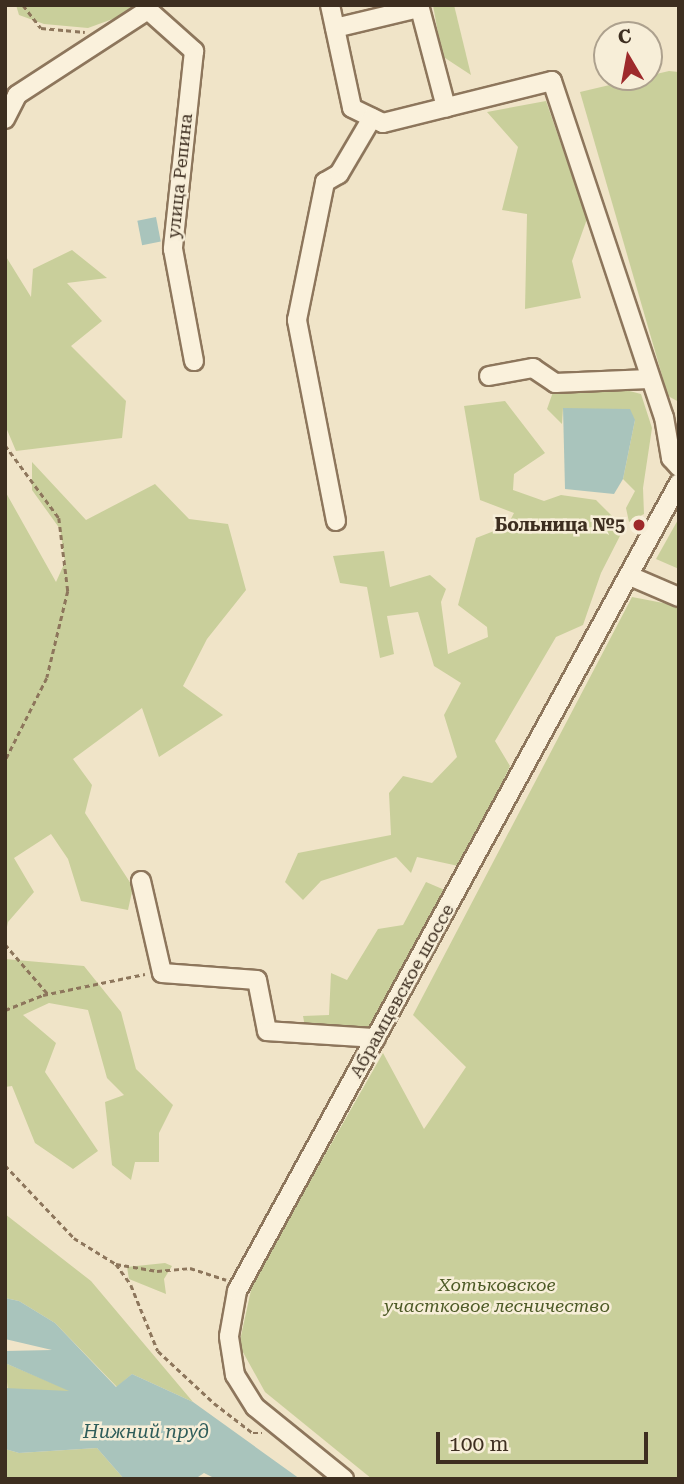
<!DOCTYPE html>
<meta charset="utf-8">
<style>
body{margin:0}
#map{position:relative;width:684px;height:1484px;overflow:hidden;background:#f0e4c8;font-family:"Roboto Serif",serif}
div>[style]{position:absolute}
.green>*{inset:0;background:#c9cf9b}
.water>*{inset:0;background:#a9c4bc;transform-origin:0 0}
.path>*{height:2.5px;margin-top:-1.25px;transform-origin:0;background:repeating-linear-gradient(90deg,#8d765c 0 5px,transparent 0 8.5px)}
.roads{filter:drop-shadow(2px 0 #8d765c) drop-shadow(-2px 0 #8d765c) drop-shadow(0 2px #8d765c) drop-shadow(0 -2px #8d765c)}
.minor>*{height:18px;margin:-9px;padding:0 9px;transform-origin:9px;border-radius:9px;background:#faf1dc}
.dots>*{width:19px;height:19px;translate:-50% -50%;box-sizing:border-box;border:4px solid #f7eed8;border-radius:50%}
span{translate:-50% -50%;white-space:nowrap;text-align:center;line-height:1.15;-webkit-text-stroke:5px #f7eed8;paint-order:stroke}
.street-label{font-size:18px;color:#3d2e20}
.poi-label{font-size:18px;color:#3d2e20;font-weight:700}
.right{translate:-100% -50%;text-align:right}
.park-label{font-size:18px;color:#4d5a26;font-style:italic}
.water-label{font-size:19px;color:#2f5d5a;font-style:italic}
.frame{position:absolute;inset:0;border:7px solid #3d2e20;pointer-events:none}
.north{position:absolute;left:593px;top:21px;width:70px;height:70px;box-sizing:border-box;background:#f7eed8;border:2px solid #ada18e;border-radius:50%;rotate:350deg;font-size:19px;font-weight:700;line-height:28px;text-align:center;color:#3d2e20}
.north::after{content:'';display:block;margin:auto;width:24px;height:32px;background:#9e2a2b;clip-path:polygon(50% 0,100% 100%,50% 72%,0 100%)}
.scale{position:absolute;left:436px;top:1432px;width:212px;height:32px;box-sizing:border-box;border:4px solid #3d2e20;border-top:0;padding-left:9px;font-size:21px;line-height:24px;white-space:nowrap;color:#3d2e20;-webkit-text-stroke:5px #f7eed8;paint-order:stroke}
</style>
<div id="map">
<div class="green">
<i style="clip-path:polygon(16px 5px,136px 5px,140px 9px,88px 28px,44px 24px,19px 15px)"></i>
<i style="clip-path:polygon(433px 5px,454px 5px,471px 75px,442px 56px)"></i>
<i style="clip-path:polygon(669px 71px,679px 72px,679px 402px,668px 396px,580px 92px)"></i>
<i style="clip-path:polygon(546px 101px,587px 219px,572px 261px,581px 298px,525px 309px,527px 214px,502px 210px,518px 147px,487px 112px)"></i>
<i style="clip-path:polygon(72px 250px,107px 278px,67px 283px,102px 321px,71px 346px,126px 401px,122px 438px,16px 451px,5px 425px,5px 255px,31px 297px,33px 269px)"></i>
<i style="clip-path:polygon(618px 388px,641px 394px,652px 428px,643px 488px,644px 514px,629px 522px,626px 508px,635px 491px,623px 479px,635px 420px,563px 408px,562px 424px,547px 409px,553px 392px)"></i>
<i style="clip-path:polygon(505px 401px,545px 453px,514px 474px,513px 490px,544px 501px,561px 495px,596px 500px,624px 528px,601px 573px,583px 625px,556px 637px,495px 741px,510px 766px,463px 867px,417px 857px,411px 873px,396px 857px,321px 881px,303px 900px,285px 882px,298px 853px,391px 835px,389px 793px,403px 776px,432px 783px,457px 757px,444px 715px,461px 683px,434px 666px,418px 612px,387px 616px,394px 654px,380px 658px,367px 587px,340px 583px,333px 556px,384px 551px,390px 587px,430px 575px,446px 589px,441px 602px,448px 654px,488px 637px,487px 627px,458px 605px,476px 538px,507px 526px,514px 513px,480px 500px,464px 406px)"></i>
<i style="clip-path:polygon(32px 462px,86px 520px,155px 484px,189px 519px,228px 524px,246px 590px,207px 639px,183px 686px,223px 715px,159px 757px,142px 708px,73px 759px,92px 785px,85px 813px,133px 887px,128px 910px,81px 901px,68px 859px,51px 834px,14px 858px,34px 892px,8px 922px,5px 937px,5px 491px,56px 582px,65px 562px,60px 529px,32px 490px)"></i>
<i style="clip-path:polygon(679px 518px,679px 569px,656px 559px)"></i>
<i style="clip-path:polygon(632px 597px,679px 606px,679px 1479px,372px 1479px,265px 1392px,239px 1345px,253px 1281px,383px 1053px,424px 1129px,466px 1067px,413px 1015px)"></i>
<i style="clip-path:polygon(426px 882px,447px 891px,375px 1031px,305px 1027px,303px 1016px,329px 1015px,331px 973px,347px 980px,378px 929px,403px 925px)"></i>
<i style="clip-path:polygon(5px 959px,84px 966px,121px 1012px,136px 1069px,173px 1105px,159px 1133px,159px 1162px,135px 1162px,131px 1180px,112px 1165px,105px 1102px,124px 1095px,107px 1078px,88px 1010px,49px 1003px,23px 1015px,56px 1043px,45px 1072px,98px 1151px,73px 1169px,35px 1143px,12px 1086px,5px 1087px)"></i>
<i style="clip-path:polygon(5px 1214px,91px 1281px,193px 1402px,132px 1374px,117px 1387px,55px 1323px,19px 1301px,5px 1298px)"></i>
<i style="clip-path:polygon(165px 1263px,172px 1266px,164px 1279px,166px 1294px,129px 1279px,127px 1267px)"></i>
<i style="clip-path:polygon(5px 1363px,71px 1391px,8px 1391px)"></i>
<i style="clip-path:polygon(97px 1448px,124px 1479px,5px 1479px,5px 1449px,19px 1453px)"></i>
</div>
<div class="water">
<i style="left:156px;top:217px;width:25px;height:19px;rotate:79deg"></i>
<i style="clip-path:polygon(563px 408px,630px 409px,635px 420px,623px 479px,614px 494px,565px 489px)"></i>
<i style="clip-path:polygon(5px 1298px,19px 1301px,55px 1323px,116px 1387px,132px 1374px,193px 1402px,300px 1479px,216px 1479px,204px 1473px,195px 1479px,124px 1479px,97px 1448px,19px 1453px,5px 1449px,5px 1388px,69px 1391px,5px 1363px,5px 1351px,52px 1350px,5px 1339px)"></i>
</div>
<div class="path">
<i style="left:23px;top:5px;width:29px;rotate:52deg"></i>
<i style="left:41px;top:28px;width:44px;rotate:5.2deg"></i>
<i style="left:5px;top:445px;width:91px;rotate:53.5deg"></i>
<i style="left:59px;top:518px;width:74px;rotate:83deg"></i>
<i style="left:68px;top:591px;width:89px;rotate:103.6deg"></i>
<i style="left:47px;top:678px;width:93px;rotate:116.8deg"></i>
<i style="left:5px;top:944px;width:66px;rotate:49.3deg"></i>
<i style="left:5px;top:1010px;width:41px;rotate:-21.5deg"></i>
<i style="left:43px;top:995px;width:104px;rotate:-11.6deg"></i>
<i style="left:5px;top:1165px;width:100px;rotate:46.6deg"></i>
<i style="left:74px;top:1238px;width:49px;rotate:31.8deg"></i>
<i style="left:116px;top:1264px;width:42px;rotate:9.7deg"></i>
<i style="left:157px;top:1271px;width:33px;rotate:-5deg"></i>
<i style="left:190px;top:1268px;width:38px;rotate:18deg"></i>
<i style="left:116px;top:1264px;width:26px;rotate:54deg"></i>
<i style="left:131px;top:1285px;width:71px;rotate:67.8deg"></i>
<i style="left:158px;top:1351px;width:76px;rotate:42.9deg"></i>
<i style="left:214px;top:1403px;width:49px;rotate:37.6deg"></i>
<i style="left:253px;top:1433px;width:9px"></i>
</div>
<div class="roads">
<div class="minor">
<i style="left:149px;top:5px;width:5px;rotate:101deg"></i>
<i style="left:148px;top:10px;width:62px;rotate:41.7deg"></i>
<i style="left:194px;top:51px;width:199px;rotate:96.1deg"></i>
<i style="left:173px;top:249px;width:114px;rotate:79.4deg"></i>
<i style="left:330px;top:5px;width:105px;rotate:77.9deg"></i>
<i style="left:352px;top:108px;width:34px;rotate:26deg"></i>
<i style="left:383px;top:123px;width:174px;rotate:-14deg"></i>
<i style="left:552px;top:81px;width:354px;rotate:71.6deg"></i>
<i style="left:664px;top:417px;width:42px;rotate:80.3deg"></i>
<i style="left:671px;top:458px;width:12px;rotate:48deg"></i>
<i style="left:419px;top:5px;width:106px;rotate:75.2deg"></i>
<i style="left:335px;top:28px;width:86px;rotate:-13.4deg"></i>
<i style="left:5px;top:119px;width:27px;rotate:-63deg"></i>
<i style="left:17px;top:95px;width:156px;rotate:-33deg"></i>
<i style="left:489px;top:376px;width:45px;rotate:-10.3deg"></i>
<i style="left:533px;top:368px;width:27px;rotate:34deg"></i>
<i style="left:555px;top:383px;width:94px;rotate:-2.4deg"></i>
<i style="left:336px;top:521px;width:205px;rotate:-101deg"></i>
<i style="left:297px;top:320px;width:141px;rotate:-78.5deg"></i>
<i style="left:325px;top:182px;width:16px;rotate:-30deg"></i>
<i style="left:339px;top:174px;width:65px;rotate:-59.5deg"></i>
<i style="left:630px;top:576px;width:53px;rotate:23.2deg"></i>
<i style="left:141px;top:881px;width:94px;rotate:77.1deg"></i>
<i style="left:162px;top:973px;width:95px;rotate:4.2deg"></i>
<i style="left:257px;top:980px;width:52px;rotate:78.9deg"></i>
<i style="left:267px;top:1031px;width:109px;rotate:3.7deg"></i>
<i style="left:344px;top:1479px;width:114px;rotate:-141deg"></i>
<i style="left:255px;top:1407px;width:38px;rotate:-122deg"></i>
<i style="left:235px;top:1375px;width:39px;rotate:-99deg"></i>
<i style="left:229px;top:1336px;width:46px;rotate:-79.9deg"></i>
<i style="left:237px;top:1291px;width:921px;rotate:-61.32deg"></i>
</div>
</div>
<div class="dots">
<i style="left:639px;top:525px;background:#9e2a2b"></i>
</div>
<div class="street-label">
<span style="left:180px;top:176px;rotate:-84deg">улица Репина</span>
<span style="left:402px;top:991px;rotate:-61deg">Абрамцевское шоссе</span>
</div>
<div class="poi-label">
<span class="right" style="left:625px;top:525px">Больница №5</span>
</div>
<div class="park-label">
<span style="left:497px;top:1296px">Хотьковское<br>участковое лесничество</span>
</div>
<div class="water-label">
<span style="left:146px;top:1432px">Нижний пруд</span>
</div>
<div class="frame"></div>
<div class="north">С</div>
<div class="scale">100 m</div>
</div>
